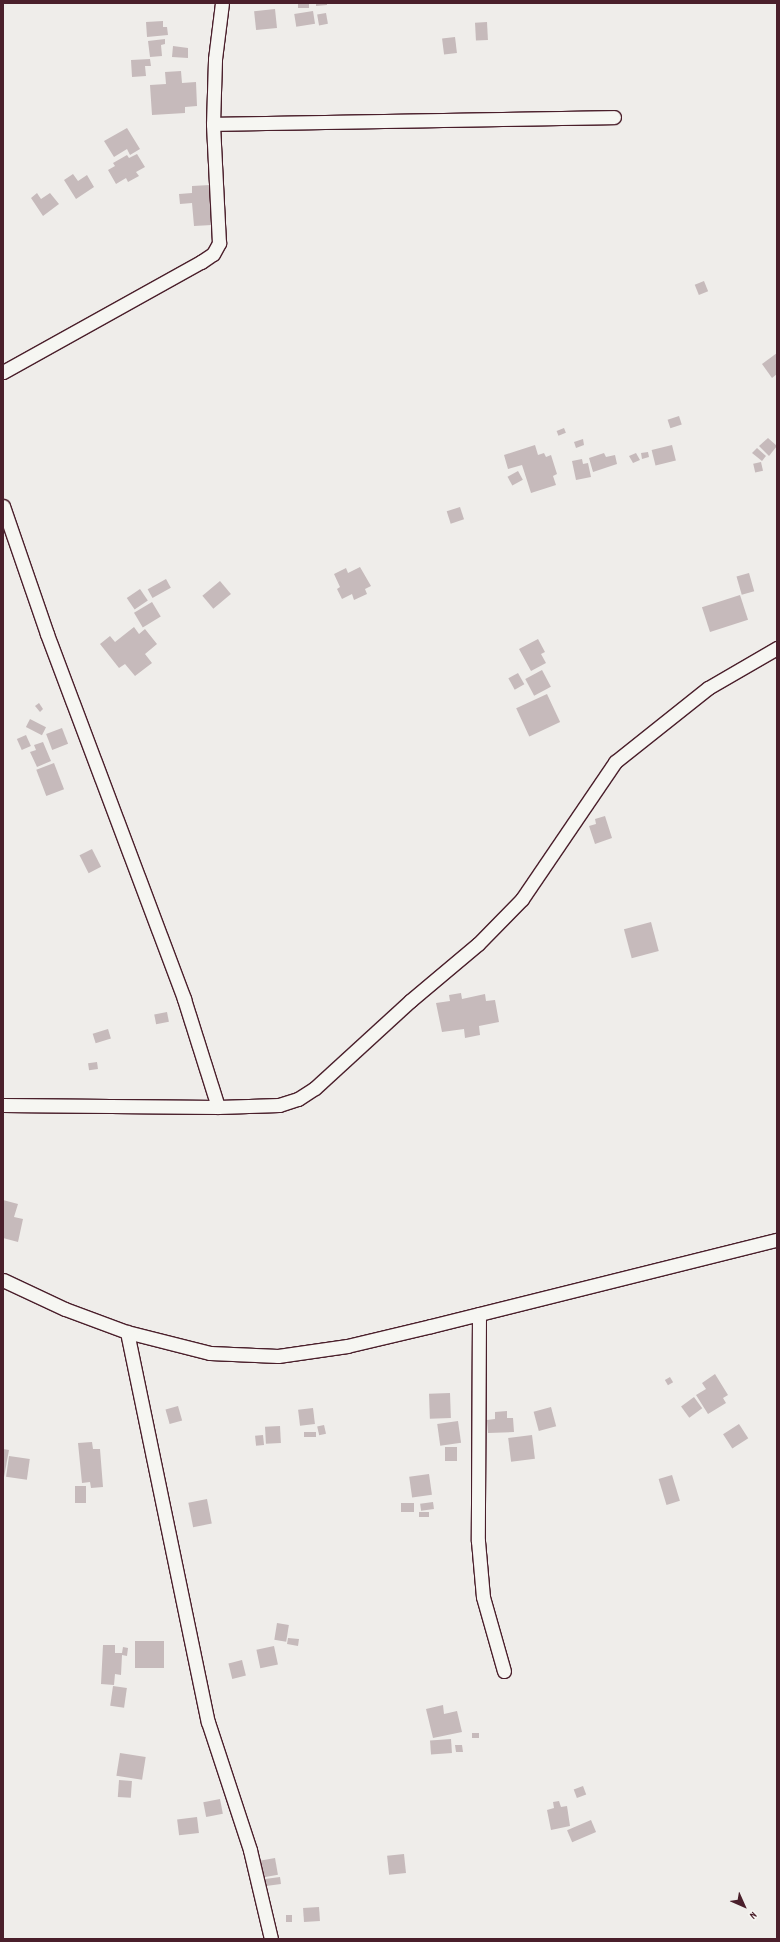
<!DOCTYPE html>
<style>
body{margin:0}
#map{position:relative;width:780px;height:1942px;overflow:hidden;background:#efedea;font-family:Dekko,sans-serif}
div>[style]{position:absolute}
.building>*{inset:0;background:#c6babb;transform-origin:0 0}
.roads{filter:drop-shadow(1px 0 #4a1f2b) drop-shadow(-1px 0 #4a1f2b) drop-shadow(0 1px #4a1f2b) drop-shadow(0 -1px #4a1f2b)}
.minor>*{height:13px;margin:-6.5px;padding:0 6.5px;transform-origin:6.5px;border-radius:6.5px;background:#f6f6f2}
span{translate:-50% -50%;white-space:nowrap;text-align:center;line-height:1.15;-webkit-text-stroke:3px #f6f6f2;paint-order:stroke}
.frame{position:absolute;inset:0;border:4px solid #4a1f2b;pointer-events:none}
.north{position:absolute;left:724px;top:1886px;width:40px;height:40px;-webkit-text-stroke:3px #f6f6f2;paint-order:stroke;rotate:135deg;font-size:11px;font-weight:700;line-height:16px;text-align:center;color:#4a1f2b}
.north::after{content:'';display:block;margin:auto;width:14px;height:18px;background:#4a1f2b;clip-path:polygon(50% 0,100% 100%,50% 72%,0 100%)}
</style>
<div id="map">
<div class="building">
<i style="left:298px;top:3px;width:11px;height:5px"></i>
<i style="clip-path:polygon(316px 3px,327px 3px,327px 5px,316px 6px)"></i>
<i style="left:275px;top:9px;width:19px;height:21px;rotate:84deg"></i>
<i style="left:313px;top:11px;width:13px;height:19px;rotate:81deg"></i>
<i style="left:326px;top:13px;width:11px;height:9px;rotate:80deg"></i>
<i style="clip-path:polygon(163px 21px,163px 27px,167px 27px,168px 35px,147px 37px,146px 22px)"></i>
<i style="left:487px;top:22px;width:18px;height:12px;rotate:87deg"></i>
<i style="left:455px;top:37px;width:16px;height:13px;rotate:83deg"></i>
<i style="clip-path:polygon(165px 39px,165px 44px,161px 45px,162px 56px,150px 57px,148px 41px)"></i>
<i style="clip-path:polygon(173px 46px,188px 48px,188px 58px,172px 57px)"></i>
<i style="clip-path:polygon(150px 59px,151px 66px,145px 66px,146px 76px,132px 77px,131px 60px)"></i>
<i style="clip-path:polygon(181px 71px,182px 83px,196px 82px,197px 106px,185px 107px,185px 113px,152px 115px,150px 85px,166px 84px,165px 72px)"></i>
<i style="clip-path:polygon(127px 128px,140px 149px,130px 155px,127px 149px,114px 157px,104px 141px)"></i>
<i style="clip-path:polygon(137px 154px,145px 167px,136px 172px,139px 176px,128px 182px,126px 178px,116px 184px,108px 170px,115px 166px,113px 163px,127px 155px,129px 158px)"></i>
<i style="clip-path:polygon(73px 174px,78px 181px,87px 175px,94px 187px,76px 199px,64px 180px)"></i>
<i style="clip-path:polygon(210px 185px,212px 225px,194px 226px,192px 203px,180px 204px,179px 194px,192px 193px,192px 186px)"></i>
<i style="clip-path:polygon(37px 193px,41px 199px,50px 193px,59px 204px,43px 216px,31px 198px)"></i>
<i style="left:704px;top:281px;width:11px;height:10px;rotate:68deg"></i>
<i style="clip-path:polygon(777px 353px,777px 374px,772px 378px,762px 364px)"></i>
<i style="left:679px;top:416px;width:9px;height:12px;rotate:72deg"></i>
<i style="left:564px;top:428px;width:5px;height:8px;rotate:68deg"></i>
<i style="clip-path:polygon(768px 438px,777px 446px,769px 456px,759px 446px)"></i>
<i style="clip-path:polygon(583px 439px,584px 445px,576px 448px,574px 442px)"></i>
<i style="clip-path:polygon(535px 445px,538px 455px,544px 453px,546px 457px,551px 455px,557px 474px,553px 476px,556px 485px,531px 493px,522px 465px,508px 469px,504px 455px)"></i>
<i style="left:672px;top:445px;width:16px;height:21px;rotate:76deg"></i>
<i style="clip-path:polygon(757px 448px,766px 456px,762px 461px,752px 453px)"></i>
<i style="clip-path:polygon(648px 452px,649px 457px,642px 459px,641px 453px)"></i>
<i style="clip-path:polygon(604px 453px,606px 457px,615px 455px,617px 464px,593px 472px,589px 458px)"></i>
<i style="clip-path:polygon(636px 453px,640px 460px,633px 463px,629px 456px)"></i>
<i style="clip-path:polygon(582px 459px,583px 464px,588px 463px,591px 477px,576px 480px,572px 461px)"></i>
<i style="left:761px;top:462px;width:9px;height:8px;rotate:77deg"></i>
<i style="left:518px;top:471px;width:10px;height:12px;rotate:61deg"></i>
<i style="left:460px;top:507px;width:13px;height:14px;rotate:72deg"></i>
<i style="clip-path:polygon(360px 567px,371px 586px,365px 589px,367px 594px,354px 600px,352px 594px,342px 599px,337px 589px,340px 587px,334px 574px,346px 568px,348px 573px)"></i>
<i style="left:749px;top:573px;width:19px;height:13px;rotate:74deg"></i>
<i style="left:166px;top:579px;width:10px;height:21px;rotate:61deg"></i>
<i style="left:220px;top:581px;width:17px;height:23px;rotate:50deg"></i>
<i style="left:140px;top:589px;width:14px;height:16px;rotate:56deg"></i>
<i style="left:740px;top:595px;width:26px;height:40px;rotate:72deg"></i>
<i style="left:152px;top:602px;width:17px;height:21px;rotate:59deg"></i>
<i style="clip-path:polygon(134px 627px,139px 634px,145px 629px,157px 644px,145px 654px,152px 663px,135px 676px,125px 664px,119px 668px,100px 644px,110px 636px,115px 642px)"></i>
<i style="clip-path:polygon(538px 639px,545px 652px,541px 654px,546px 663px,531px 671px,519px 649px)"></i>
<i style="left:542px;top:670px;width:19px;height:19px;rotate:62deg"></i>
<i style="left:518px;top:673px;width:13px;height:11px;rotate:61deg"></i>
<i style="left:547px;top:694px;width:31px;height:34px;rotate:65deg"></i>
<i style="clip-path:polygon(39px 703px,43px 709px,40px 712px,35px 706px)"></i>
<i style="left:30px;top:719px;width:18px;height:9px;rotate:27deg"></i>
<i style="left:62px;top:728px;width:17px;height:17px;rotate:69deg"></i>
<i style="left:26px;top:735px;width:12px;height:10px;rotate:66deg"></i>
<i style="clip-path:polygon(43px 742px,51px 761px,37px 767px,30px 752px,36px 750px,34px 745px)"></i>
<i style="left:54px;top:763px;width:28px;height:19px;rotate:69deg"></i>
<i style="clip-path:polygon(605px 816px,612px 838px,595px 844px,589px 826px,596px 824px,595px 819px)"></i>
<i style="left:92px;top:849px;width:20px;height:14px;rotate:63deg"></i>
<i style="left:651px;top:922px;width:30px;height:28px;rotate:75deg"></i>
<i style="clip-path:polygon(461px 993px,462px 999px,485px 994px,486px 1001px,495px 1000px,499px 1022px,479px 1026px,480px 1035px,465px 1038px,464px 1029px,442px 1032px,436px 1003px,450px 1001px,449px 995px)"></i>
<i style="left:167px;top:1012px;width:10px;height:13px;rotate:79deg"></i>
<i style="left:108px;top:1029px;width:10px;height:16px;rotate:73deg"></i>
<i style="left:97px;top:1062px;width:7px;height:9px;rotate:82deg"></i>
<i style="clip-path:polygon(3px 1200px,18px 1204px,14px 1217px,23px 1219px,18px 1242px,3px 1238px)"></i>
<i style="clip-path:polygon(715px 1374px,728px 1395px,723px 1398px,726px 1403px,708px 1414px,696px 1395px,706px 1389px,702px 1383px)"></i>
<i style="left:670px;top:1377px;width:6px;height:6px;rotate:59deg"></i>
<i style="left:450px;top:1393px;width:25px;height:21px;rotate:88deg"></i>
<i style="left:694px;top:1397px;width:14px;height:16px;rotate:54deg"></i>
<i style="left:178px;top:1406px;width:15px;height:13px;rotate:74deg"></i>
<i style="left:551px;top:1407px;width:20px;height:18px;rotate:75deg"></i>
<i style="left:313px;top:1408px;width:16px;height:15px;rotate:83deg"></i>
<i style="clip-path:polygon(507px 1411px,507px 1418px,513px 1418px,514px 1432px,488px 1433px,487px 1420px,495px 1419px,495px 1412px)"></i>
<i style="left:458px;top:1421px;width:22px;height:21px;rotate:82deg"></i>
<i style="left:739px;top:1424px;width:17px;height:19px;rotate:57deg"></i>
<i style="left:324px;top:1425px;width:9px;height:7px;rotate:77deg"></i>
<i style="left:280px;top:1426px;width:17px;height:15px;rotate:87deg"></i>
<i style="left:304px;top:1432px;width:12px;height:5px"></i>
<i style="left:263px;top:1435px;width:10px;height:8px;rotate:84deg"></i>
<i style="left:532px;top:1435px;width:24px;height:24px;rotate:83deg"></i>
<i style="clip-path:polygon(92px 1442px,93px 1449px,100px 1449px,103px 1487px,91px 1488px,90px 1482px,82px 1483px,78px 1443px)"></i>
<i style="left:445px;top:1447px;width:12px;height:14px"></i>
<i style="clip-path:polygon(3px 1449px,9px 1450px,4px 1477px,3px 1477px)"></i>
<i style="left:9px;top:1456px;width:21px;height:21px;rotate:8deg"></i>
<i style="left:429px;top:1474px;width:21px;height:20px;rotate:82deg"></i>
<i style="left:672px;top:1475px;width:27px;height:14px;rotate:73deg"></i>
<i style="left:86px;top:1486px;width:17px;height:11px;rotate:90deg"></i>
<i style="left:207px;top:1499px;width:25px;height:19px;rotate:79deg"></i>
<i style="left:433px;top:1502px;width:7px;height:13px;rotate:82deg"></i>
<i style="left:401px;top:1503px;width:13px;height:9px"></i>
<i style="left:429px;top:1512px;width:5px;height:10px;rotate:90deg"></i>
<i style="left:277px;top:1623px;width:12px;height:17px;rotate:9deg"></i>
<i style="clip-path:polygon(288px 1638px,299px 1639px,298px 1646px,287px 1644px)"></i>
<i style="left:135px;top:1641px;width:29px;height:27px"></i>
<i style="clip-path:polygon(103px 1645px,115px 1645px,115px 1653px,122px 1653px,123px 1647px,128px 1648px,127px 1656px,122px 1655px,121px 1675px,115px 1674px,114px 1685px,101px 1684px)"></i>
<i style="left:274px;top:1646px;width:19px;height:18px;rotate:78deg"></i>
<i style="left:242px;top:1660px;width:16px;height:14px;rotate:76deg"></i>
<i style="left:113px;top:1686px;width:14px;height:20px;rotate:8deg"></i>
<i style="clip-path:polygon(443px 1705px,444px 1714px,457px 1711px,462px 1732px,433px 1738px,426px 1709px)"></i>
<i style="left:472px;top:1733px;width:7px;height:5px"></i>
<i style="left:451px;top:1739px;width:14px;height:21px;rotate:86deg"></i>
<i style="clip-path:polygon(455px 1745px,462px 1745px,463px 1752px,456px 1752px)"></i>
<i style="left:120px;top:1753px;width:26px;height:23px;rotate:9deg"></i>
<i style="left:119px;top:1780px;width:13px;height:17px;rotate:4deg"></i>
<i style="left:583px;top:1786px;width:9px;height:10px;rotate:69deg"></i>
<i style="left:220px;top:1799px;width:15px;height:17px;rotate:79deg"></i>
<i style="clip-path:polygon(559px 1801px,561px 1807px,567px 1806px,570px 1826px,551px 1830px,547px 1810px,554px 1808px,553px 1802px)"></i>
<i style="left:197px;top:1817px;width:16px;height:20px;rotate:83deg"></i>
<i style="left:591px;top:1820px;width:13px;height:26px;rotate:67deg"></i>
<i style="left:404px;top:1854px;width:19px;height:17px;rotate:84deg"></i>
<i style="left:275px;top:1858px;width:17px;height:17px;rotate:80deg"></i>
<i style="left:280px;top:1877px;width:7px;height:17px;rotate:82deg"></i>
<i style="left:319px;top:1907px;width:14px;height:16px;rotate:86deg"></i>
<i style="left:286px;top:1915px;width:6px;height:7px"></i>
</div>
<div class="roads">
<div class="minor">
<i style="left:213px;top:124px;width:401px;rotate:-1deg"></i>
<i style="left:3px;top:372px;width:227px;rotate:-29.1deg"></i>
<i style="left:201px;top:262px;width:14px;rotate:-34deg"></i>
<i style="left:213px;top:254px;width:13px;rotate:-61deg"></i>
<i style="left:219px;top:243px;width:119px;rotate:-92.9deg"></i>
<i style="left:213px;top:124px;width:65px;rotate:-88.2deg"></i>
<i style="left:215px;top:59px;width:56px;rotate:-82.9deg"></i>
<i style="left:3px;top:506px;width:135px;rotate:71deg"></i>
<i style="left:47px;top:634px;width:390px;rotate:69.4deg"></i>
<i style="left:184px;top:999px;width:113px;rotate:72.5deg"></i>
<i style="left:3px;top:1105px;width:215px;rotate:0.5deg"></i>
<i style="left:218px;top:1107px;width:61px;rotate:-1.9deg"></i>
<i style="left:279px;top:1105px;width:20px;rotate:-18deg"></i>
<i style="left:298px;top:1099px;width:20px;rotate:-33deg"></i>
<i style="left:315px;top:1088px;width:129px;rotate:-42.5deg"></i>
<i style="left:410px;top:1001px;width:89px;rotate:-40deg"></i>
<i style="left:478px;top:944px;width:63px;rotate:-45.6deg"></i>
<i style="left:522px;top:899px;width:166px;rotate:-55.8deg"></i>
<i style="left:615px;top:762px;width:119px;rotate:-38.5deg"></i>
<i style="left:708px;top:688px;width:80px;rotate:-30.1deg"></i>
<i style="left:3px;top:1280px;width:68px;rotate:25.1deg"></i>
<i style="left:65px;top:1309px;width:66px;rotate:20.4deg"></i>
<i style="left:127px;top:1332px;width:86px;rotate:14.2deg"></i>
<i style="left:210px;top:1353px;width:68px;rotate:2.5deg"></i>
<i style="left:278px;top:1356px;width:70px;rotate:-8.2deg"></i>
<i style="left:347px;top:1346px;width:86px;rotate:-13.4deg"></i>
<i style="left:431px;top:1326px;width:357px;rotate:-14deg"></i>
<i style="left:479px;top:1314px;width:227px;rotate:90.3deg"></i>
<i style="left:478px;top:1541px;width:56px;rotate:84.9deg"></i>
<i style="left:483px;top:1597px;width:77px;rotate:74.2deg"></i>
<i style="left:127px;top:1332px;width:398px;rotate:78.3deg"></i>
<i style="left:208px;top:1722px;width:135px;rotate:71.8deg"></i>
<i style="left:250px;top:1850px;width:91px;rotate:76.7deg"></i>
</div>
</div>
<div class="frame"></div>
<div class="north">N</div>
</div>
